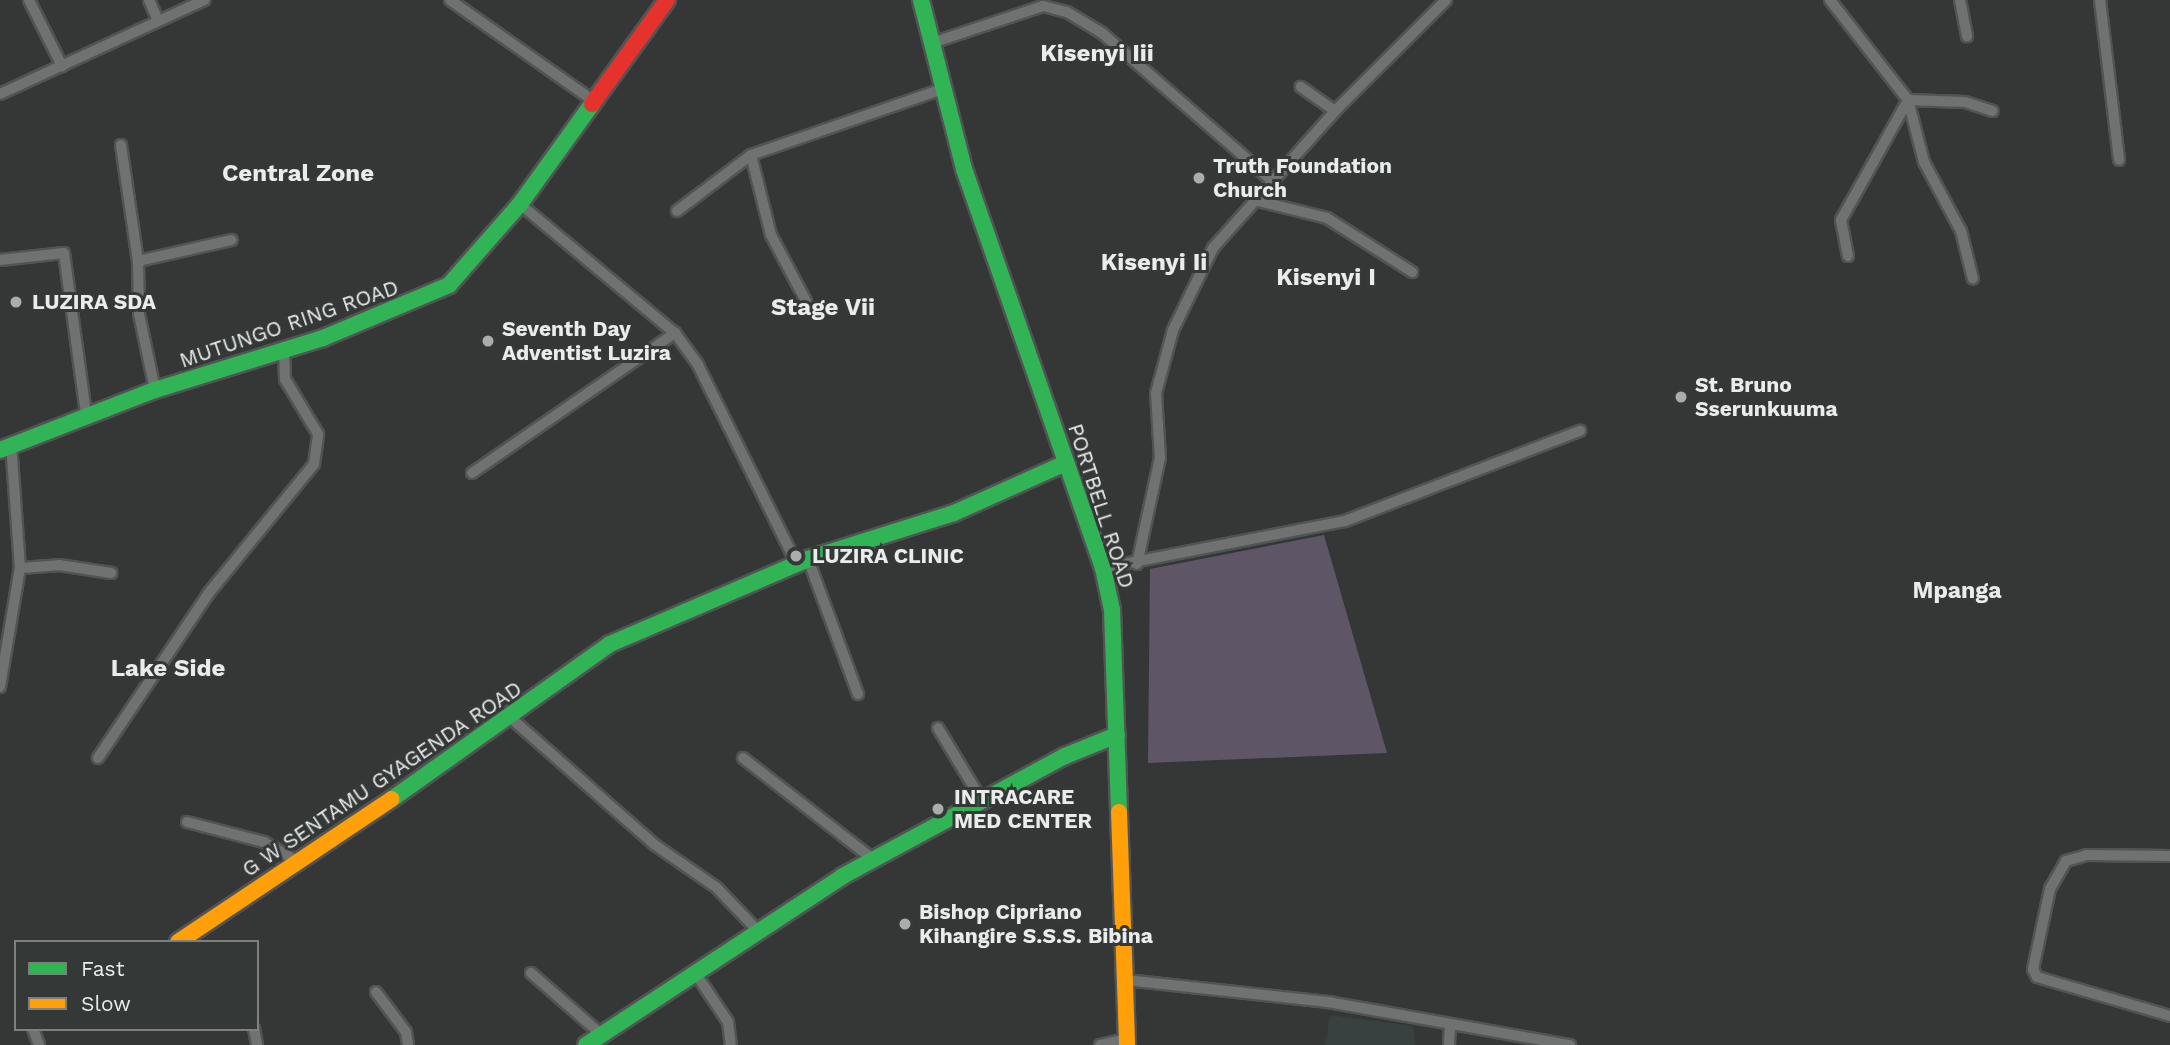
<!DOCTYPE html>
<style>
body{margin:0}
#map{position:relative;width:2170px;height:1045px;overflow:hidden;background:#353736;font-family:"Work Sans",sans-serif}
div>[style]{position:absolute}
.built>*{inset:0;background:#37413f}
.green>*{inset:0;background:#5e5666}
.roads{filter:drop-shadow(2px 0 #525454) drop-shadow(-2px 0 #525454) drop-shadow(0 2px #525454) drop-shadow(0 -2px #525454)}
.street>*{height:10px;margin:-5px;padding:0 5px;transform-origin:5px;border-radius:5px;background:#707272}
.fast>*{height:16px;margin:-8px;padding:0 8px;transform-origin:8px;border-radius:8px;background:#30b455}
.slow>*{height:16px;margin:-8px;padding:0 8px;transform-origin:8px;border-radius:8px;background:#ff9f0a}
.jam>*{height:16px;margin:-8px;padding:0 8px;transform-origin:8px;border-radius:8px;background:#e5322d}
.dots>*{width:19px;height:19px;translate:-50% -50%;box-sizing:border-box;border:4px solid #343837;border-radius:50%}
span{translate:-50% -50%;white-space:nowrap;text-align:center;line-height:1.15;-webkit-text-stroke:6px #343837;paint-order:stroke}
.poi-label{font-size:21px;color:#e9eceb;font-weight:700}
.left{translate:0 -50%;text-align:left}
.street-label{font-size:21px;color:#e9eceb}
.neighbourhood-label{font-size:23px;color:#e9eceb;font-weight:700}
.quarter-label{font-size:24px;color:#e9eceb;font-weight:700}
.legend{position:absolute;left:14px;top:940px;width:245px;height:91px;box-sizing:border-box;background:#343837;border:2px solid #7c807f;margin:0;padding:9px 12px;list-style:none;font-size:21px;color:#e9eceb}
.legend li{display:flex;align-items:center;gap:14px;height:35px}
.legend b{width:35px;border:2px solid #7c807f}
</style>
<div id="map">
<div class="built">
<i style="clip-path:polygon(1330px 1015px,1413px 1026px,1415px 1045px,1325px 1045px)"></i>
</div>
<div class="green">
<i style="clip-path:polygon(1324px 535px,1387px 753px,1148px 763px,1150px 569px)"></i>
</div>
<div class="roads">
<div class="street">
<i style="left:29px;top:0;width:74px;rotate:63.4deg"></i>
<i style="left:149px;top:0;width:22px;rotate:66deg"></i>
<i style="left:450px;top:0;width:177px;rotate:35.1deg"></i>
<i style="left:1830px;top:0;width:127px;rotate:52deg"></i>
<i style="left:1908px;top:100px;width:64px;rotate:75.5deg"></i>
<i style="left:1924px;top:162px;width:78px;rotate:61.8deg"></i>
<i style="left:1961px;top:231px;width:49px;rotate:76deg"></i>
<i style="left:1960px;top:0;width:37px;rotate:79deg"></i>
<i style="left:2100px;top:0;width:161px;rotate:83.2deg"></i>
<i style="left:932px;top:43px;width:117px;rotate:-18.4deg"></i>
<i style="left:1043px;top:6px;width:25px;rotate:14deg"></i>
<i style="left:1067px;top:12px;width:41px;rotate:31deg"></i>
<i style="left:1102px;top:33px;width:223px;rotate:41deg"></i>
<i style="left:0;top:94px;width:225px;rotate:-24.7deg"></i>
<i style="left:1908px;top:100px;width:57px;rotate:2deg"></i>
<i style="left:1965px;top:102px;width:29px;rotate:18deg"></i>
<i style="left:1335px;top:111px;width:157px;rotate:-45deg"></i>
<i style="left:121px;top:145px;width:117px;rotate:81.7deg"></i>
<i style="left:138px;top:261px;width:53px;rotate:88.9deg"></i>
<i style="left:139px;top:314px;width:78px;rotate:78.1deg"></i>
<i style="left:751px;top:155px;width:82px;rotate:76deg"></i>
<i style="left:771px;top:235px;width:75px;rotate:62.1deg"></i>
<i style="left:1258px;top:201px;width:71px;rotate:13.8deg"></i>
<i style="left:1327px;top:218px;width:101px;rotate:32.4deg"></i>
<i style="left:520px;top:204px;width:202px;rotate:39.8deg"></i>
<i style="left:675px;top:333px;width:39px;rotate:54deg"></i>
<i style="left:698px;top:365px;width:222px;rotate:63.6deg"></i>
<i style="left:677px;top:211px;width:93px;rotate:-37.1deg"></i>
<i style="left:751px;top:155px;width:203px;rotate:-19deg"></i>
<i style="left:1848px;top:256px;width:37px;rotate:-101deg"></i>
<i style="left:1841px;top:220px;width:137px;rotate:-60.8deg"></i>
<i style="left:0;top:260px;width:64px;rotate:-6.2deg"></i>
<i style="left:64px;top:253px;width:162px;rotate:82.2deg"></i>
<i style="left:138px;top:261px;width:96px;rotate:-12.6deg"></i>
<i style="left:472px;top:473px;width:247px;rotate:-34.6deg"></i>
<i style="left:808px;top:559px;width:144px;rotate:69.7deg"></i>
<i style="left:1137px;top:564px;width:108px;rotate:-77.8deg"></i>
<i style="left:1160px;top:458px;width:65px;rotate:-93.5deg"></i>
<i style="left:1156px;top:393px;width:65px;rotate:-74.9deg"></i>
<i style="left:1173px;top:330px;width:91px;rotate:-64deg"></i>
<i style="left:1213px;top:248px;width:183px;rotate:-48.3deg"></i>
<i style="left:1335px;top:111px;width:42px;rotate:-144.8deg"></i>
<i style="left:20px;top:568px;width:39px;rotate:-4deg"></i>
<i style="left:59px;top:565px;width:53px;rotate:8.7deg"></i>
<i style="left:1103px;top:568px;width:247px;rotate:-11deg"></i>
<i style="left:1345px;top:521px;width:252px;rotate:-21deg"></i>
<i style="left:0;top:687px;width:121px;rotate:-80.5deg"></i>
<i style="left:20px;top:568px;width:125px;rotate:-94.1deg"></i>
<i style="left:512px;top:719px;width:191px;rotate:41.4deg"></i>
<i style="left:655px;top:845px;width:75px;rotate:34.7deg"></i>
<i style="left:717px;top:888px;width:61px;rotate:46.3deg"></i>
<i style="left:938px;top:728px;width:83px;rotate:58.8deg"></i>
<i style="left:98px;top:758px;width:197px;rotate:-56.1deg"></i>
<i style="left:208px;top:594px;width:168px;rotate:-50.8deg"></i>
<i style="left:314px;top:464px;width:30px;rotate:-82deg"></i>
<i style="left:318px;top:434px;width:64px;rotate:-121deg"></i>
<i style="left:285px;top:379px;width:30px;rotate:-92deg"></i>
<i style="left:743px;top:758px;width:166px;rotate:37.9deg"></i>
<i style="left:187px;top:822px;width:80px;rotate:14.6deg"></i>
<i style="left:264px;top:842px;width:39px;rotate:30deg"></i>
<i style="left:2170px;top:856px;width:83px;rotate:-179.3deg"></i>
<i style="left:2087px;top:855px;width:22px;rotate:164deg"></i>
<i style="left:2066px;top:861px;width:32px;rotate:120deg"></i>
<i style="left:2050px;top:889px;width:82px;rotate:102deg"></i>
<i style="left:2033px;top:969px;width:9px;rotate:63deg"></i>
<i style="left:2037px;top:977px;width:139px;rotate:16.3deg"></i>
<i style="left:531px;top:973px;width:96px;rotate:41.2deg"></i>
<i style="left:696px;top:974px;width:58px;rotate:56.3deg"></i>
<i style="left:728px;top:1022px;width:23px;rotate:83deg"></i>
<i style="left:1126px;top:980px;width:203px;rotate:6.2deg"></i>
<i style="left:1328px;top:1002px;width:246px;rotate:10.1deg"></i>
<i style="left:376px;top:992px;width:50px;rotate:53.1deg"></i>
<i style="left:406px;top:1032px;width:13px;rotate:81deg"></i>
<i style="left:33px;top:1029px;width:17px;rotate:69deg"></i>
<i style="left:254px;top:1029px;width:16px;rotate:79deg"></i>
<i style="left:1100px;top:1045px;width:28px;rotate:-13deg"></i>
<i style="left:1449px;top:1045px;width:21px;rotate:-87deg"></i>
</div>
<div class="fast">
<i style="left:921px;top:0;width:174px;rotate:75.7deg"></i>
<i style="left:964px;top:169px;width:423px;rotate:70.8deg"></i>
<i style="left:1103px;top:568px;width:43px;rotate:77.9deg"></i>
<i style="left:1112px;top:610px;width:202px;rotate:88deg"></i>
<i style="left:0;top:450px;width:166px;rotate:-21.2deg"></i>
<i style="left:155px;top:390px;width:176px;rotate:-17.2deg"></i>
<i style="left:323px;top:338px;width:137px;rotate:-22.8deg"></i>
<i style="left:449px;top:285px;width:108px;rotate:-48.8deg"></i>
<i style="left:520px;top:204px;width:123px;rotate:-54.2deg"></i>
<i style="left:392px;top:799px;width:267px;rotate:-35.4deg"></i>
<i style="left:610px;top:644px;width:215px;rotate:-23.2deg"></i>
<i style="left:808px;top:559px;width:153px;rotate:-17.5deg"></i>
<i style="left:954px;top:513px;width:123px;rotate:-24.1deg"></i>
<i style="left:586px;top:1045px;width:308px;rotate:-33.3deg"></i>
<i style="left:843px;top:876px;width:252px;rotate:-28.4deg"></i>
<i style="left:1065px;top:756px;width:56px;rotate:-22deg"></i>
</div>
<div class="slow">
<i style="left:1119px;top:812px;width:233px;rotate:88deg"></i>
<i style="left:178px;top:942px;width:257px;rotate:-33.8deg"></i>
</div>
<div class="jam">
<i style="left:592px;top:104px;width:128px;rotate:-54.2deg"></i>
</div>
</div>
<div class="dots">
<i style="left:1199px;top:178px;background:#aaadac"></i>
<i style="left:16px;top:302px;background:#aaadac"></i>
<i style="left:488px;top:341px;background:#aaadac"></i>
<i style="left:1681px;top:397px;background:#aaadac"></i>
<i style="left:796px;top:556px;background:#aaadac"></i>
<i style="left:938px;top:809px;background:#aaadac"></i>
<i style="left:905px;top:924px;background:#aaadac"></i>
</div>
<div class="poi-label">
<span class="left" style="left:1213px;top:178px">Truth Foundation<br>Church</span>
<span class="left" style="left:32px;top:302px">LUZIRA SDA</span>
<span class="left" style="left:502px;top:341px">Seventh Day<br>Adventist Luzira</span>
<span class="left" style="left:1695px;top:397px">St. Bruno<br>Sserunkuuma</span>
<span class="left" style="left:812px;top:556px">LUZIRA CLINIC</span>
<span class="left" style="left:954px;top:809px">INTRACARE<br>MED CENTER</span>
<span class="left" style="left:919px;top:924px">Bishop Cipriano<br>Kihangire S.S.S. Bibina</span>
</div>
<div class="street-label">
<span style="left:289px;top:324px;rotate:-19deg">MUTUNGO RING ROAD</span>
<span style="left:1101px;top:506px;rotate:72deg">PORTBELL ROAD</span>
<span style="left:382px;top:779px;rotate:-34deg">G W SENTAMU GYAGENDA ROAD</span>
</div>
<div class="neighbourhood-label">
<span style="left:1957px;top:591px">Mpanga</span>
</div>
<div class="quarter-label">
<span style="left:1097px;top:54px">Kisenyi Iii</span>
<span style="left:298px;top:174px">Central Zone</span>
<span style="left:1154px;top:263px">Kisenyi Ii</span>
<span style="left:1326px;top:278px">Kisenyi I</span>
<span style="left:823px;top:308px">Stage Vii</span>
<span style="left:168px;top:669px">Lake Side</span>
</div>
<ul class="legend">
<li><b style="height:9px;background:#30b455"></b>Fast</li>
<li><b style="height:9px;background:#ff9f0a"></b>Slow</li>
</ul>
</div>
